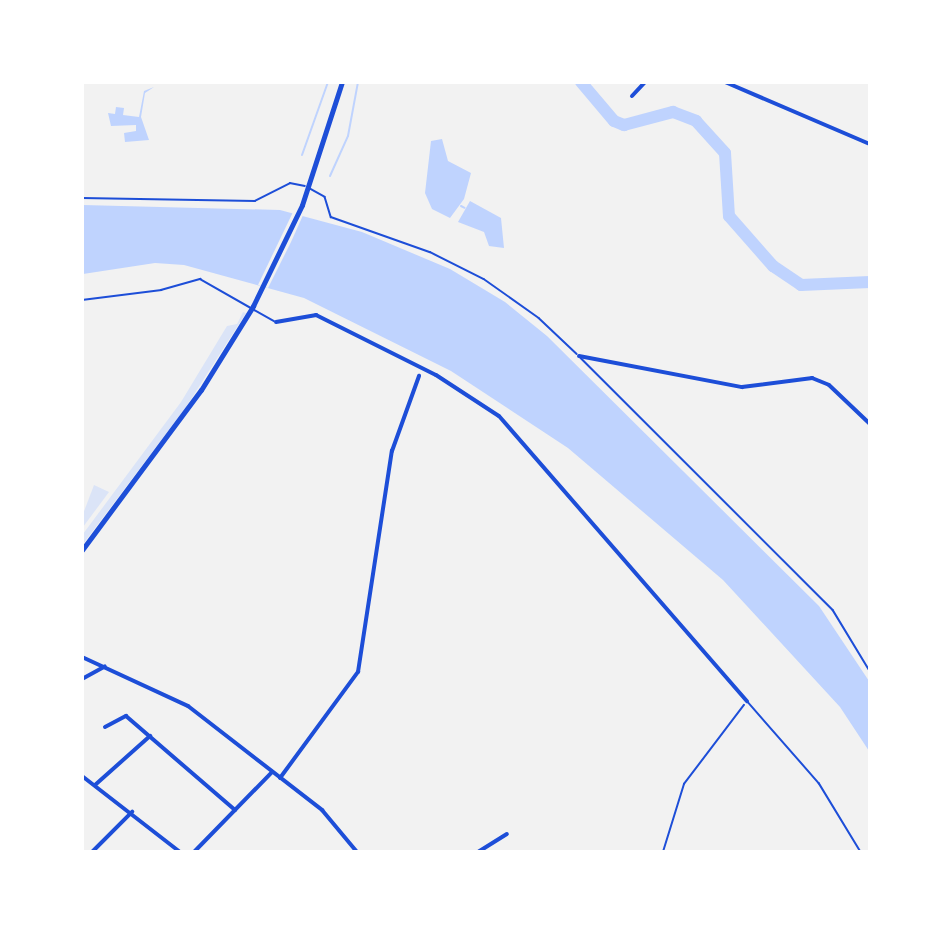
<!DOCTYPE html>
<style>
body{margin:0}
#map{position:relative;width:952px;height:934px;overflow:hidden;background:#f2f2f2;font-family:Quicksand,sans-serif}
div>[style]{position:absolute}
.green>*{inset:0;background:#dbe4f7}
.water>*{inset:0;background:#bfd3fe}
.pier>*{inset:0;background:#f2f2f2}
.stream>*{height:2px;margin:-1px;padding:0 1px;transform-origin:1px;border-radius:1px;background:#bfd3fe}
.river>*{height:12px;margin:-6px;padding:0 6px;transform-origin:6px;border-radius:6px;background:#bfd3fe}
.path>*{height:1.5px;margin:-0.75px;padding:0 0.75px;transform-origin:0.75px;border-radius:0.75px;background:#1d4ed8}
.service>*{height:1.5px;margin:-0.75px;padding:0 0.75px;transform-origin:0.75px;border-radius:0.75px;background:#1d4ed8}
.minor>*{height:4px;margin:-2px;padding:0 2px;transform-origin:2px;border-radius:2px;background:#1d4ed8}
.secondary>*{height:5px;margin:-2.5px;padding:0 2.5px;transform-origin:2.5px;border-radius:2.5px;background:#1d4ed8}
span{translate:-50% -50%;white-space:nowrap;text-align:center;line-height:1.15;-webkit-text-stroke:4.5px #fff;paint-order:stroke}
.frame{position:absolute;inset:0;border:84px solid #fff;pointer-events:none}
</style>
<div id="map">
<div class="green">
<i style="clip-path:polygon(243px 312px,246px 313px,186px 407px,83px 544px,83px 534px,181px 402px,227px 326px,237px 324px)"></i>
<i style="clip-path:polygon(94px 485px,109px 492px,83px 527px,83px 514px)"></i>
</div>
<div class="water">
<i style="clip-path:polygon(154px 87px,145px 93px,141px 117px,149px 140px,125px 142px,124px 133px,136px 131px,136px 125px,111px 126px,108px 113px,115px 114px,116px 107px,124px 108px,123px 115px,139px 117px,144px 91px)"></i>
<i style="clip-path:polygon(442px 139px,448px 161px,471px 173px,464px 199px,450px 218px,432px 209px,425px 193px,431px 141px)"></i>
<i style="clip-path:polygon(470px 201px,501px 218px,504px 248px,489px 246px,484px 232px,458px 222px)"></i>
<i style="clip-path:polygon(83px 205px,280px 210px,362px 232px,450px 269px,505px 302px,547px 336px,819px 606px,869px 681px,869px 751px,840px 707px,723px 580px,568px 448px,451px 371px,304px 298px,184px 265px,155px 263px,83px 274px)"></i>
</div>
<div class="pier">
<i style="clip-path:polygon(294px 210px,304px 213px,291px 242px,268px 288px,258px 285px)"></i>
</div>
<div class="stream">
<i style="left:302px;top:155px;width:77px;rotate:-70.4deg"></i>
<i style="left:330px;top:176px;width:44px;rotate:-65.8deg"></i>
<i style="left:348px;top:136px;width:55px;rotate:-79.5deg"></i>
<i style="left:461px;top:206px;width:4px;rotate:27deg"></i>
</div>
<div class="river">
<i style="left:581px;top:82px;width:51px;rotate:49.8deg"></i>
<i style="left:614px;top:121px;width:11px;rotate:22deg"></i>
<i style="left:624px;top:125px;width:51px;rotate:-14.9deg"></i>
<i style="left:673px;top:112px;width:25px;rotate:21deg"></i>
<i style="left:696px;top:121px;width:43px;rotate:47.8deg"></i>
<i style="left:725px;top:153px;width:63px;rotate:86.4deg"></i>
<i style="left:729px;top:216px;width:67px;rotate:48.7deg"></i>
<i style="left:773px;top:266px;width:34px;rotate:34deg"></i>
<i style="left:801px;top:285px;width:69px;rotate:-2.5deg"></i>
</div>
<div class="path">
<i style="left:663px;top:852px;width:71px;rotate:-72.8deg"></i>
<i style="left:684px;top:784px;width:99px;rotate:-52.8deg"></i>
</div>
<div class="service">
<i style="left:309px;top:188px;width:18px;rotate:29deg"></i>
<i style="left:325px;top:197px;width:21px;rotate:73deg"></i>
<i style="left:331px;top:217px;width:105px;rotate:19.5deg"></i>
<i style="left:430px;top:252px;width:60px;rotate:26.6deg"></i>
<i style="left:484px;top:279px;width:67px;rotate:35.3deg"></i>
<i style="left:539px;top:318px;width:52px;rotate:43.5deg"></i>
<i style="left:82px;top:198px;width:173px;rotate:1deg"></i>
<i style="left:255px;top:201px;width:39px;rotate:-27deg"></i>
<i style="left:290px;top:183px;width:15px;rotate:11deg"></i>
<i style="left:82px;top:300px;width:80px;rotate:-7.2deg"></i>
<i style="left:161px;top:290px;width:41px;rotate:-15.8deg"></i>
<i style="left:200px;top:279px;width:85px;rotate:29.6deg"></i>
<i style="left:581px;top:358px;width:356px;rotate:45deg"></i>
<i style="left:833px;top:610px;width:71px;rotate:58.8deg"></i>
<i style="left:748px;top:702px;width:108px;rotate:48.8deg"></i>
<i style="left:819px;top:783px;width:81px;rotate:58.7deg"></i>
</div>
<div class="minor">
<i style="left:725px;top:82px;width:158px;rotate:23.2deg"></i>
<i style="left:632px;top:96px;width:19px;rotate:-47deg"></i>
<i style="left:276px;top:322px;width:41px;rotate:-9.9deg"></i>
<i style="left:316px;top:315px;width:134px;rotate:26.6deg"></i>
<i style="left:436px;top:375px;width:75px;rotate:33.1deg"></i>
<i style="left:499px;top:416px;width:378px;rotate:49deg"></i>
<i style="left:579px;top:356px;width:166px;rotate:10.8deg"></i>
<i style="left:742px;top:387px;width:71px;rotate:-7.3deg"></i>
<i style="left:812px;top:378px;width:18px;rotate:22deg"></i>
<i style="left:829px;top:385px;width:57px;rotate:43.6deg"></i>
<i style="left:82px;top:657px;width:117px;rotate:24.8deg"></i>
<i style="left:188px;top:706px;width:170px;rotate:37.8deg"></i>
<i style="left:322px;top:810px;width:55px;rotate:50.2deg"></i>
<i style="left:82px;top:679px;width:26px;rotate:-29deg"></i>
<i style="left:105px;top:727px;width:24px;rotate:-28deg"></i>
<i style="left:126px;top:716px;width:144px;rotate:40.8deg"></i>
<i style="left:82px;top:776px;width:124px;rotate:37.8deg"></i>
<i style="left:280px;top:778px;width:132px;rotate:-53.7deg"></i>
<i style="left:358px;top:672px;width:224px;rotate:-81.3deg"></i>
<i style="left:392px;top:451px;width:80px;rotate:-70.2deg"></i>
<i style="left:95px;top:785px;width:74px;rotate:-41.7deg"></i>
<i style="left:92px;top:852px;width:57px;rotate:-45deg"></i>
<i style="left:194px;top:852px;width:112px;rotate:-45.7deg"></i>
<i style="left:478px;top:852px;width:34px;rotate:-32deg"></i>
</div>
<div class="secondary">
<i style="left:82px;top:550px;width:199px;rotate:-53.4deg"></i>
<i style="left:201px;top:390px;width:99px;rotate:-58.2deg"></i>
<i style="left:253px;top:306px;width:112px;rotate:-64.1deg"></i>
<i style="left:302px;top:205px;width:129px;rotate:-72deg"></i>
</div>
<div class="frame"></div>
</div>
